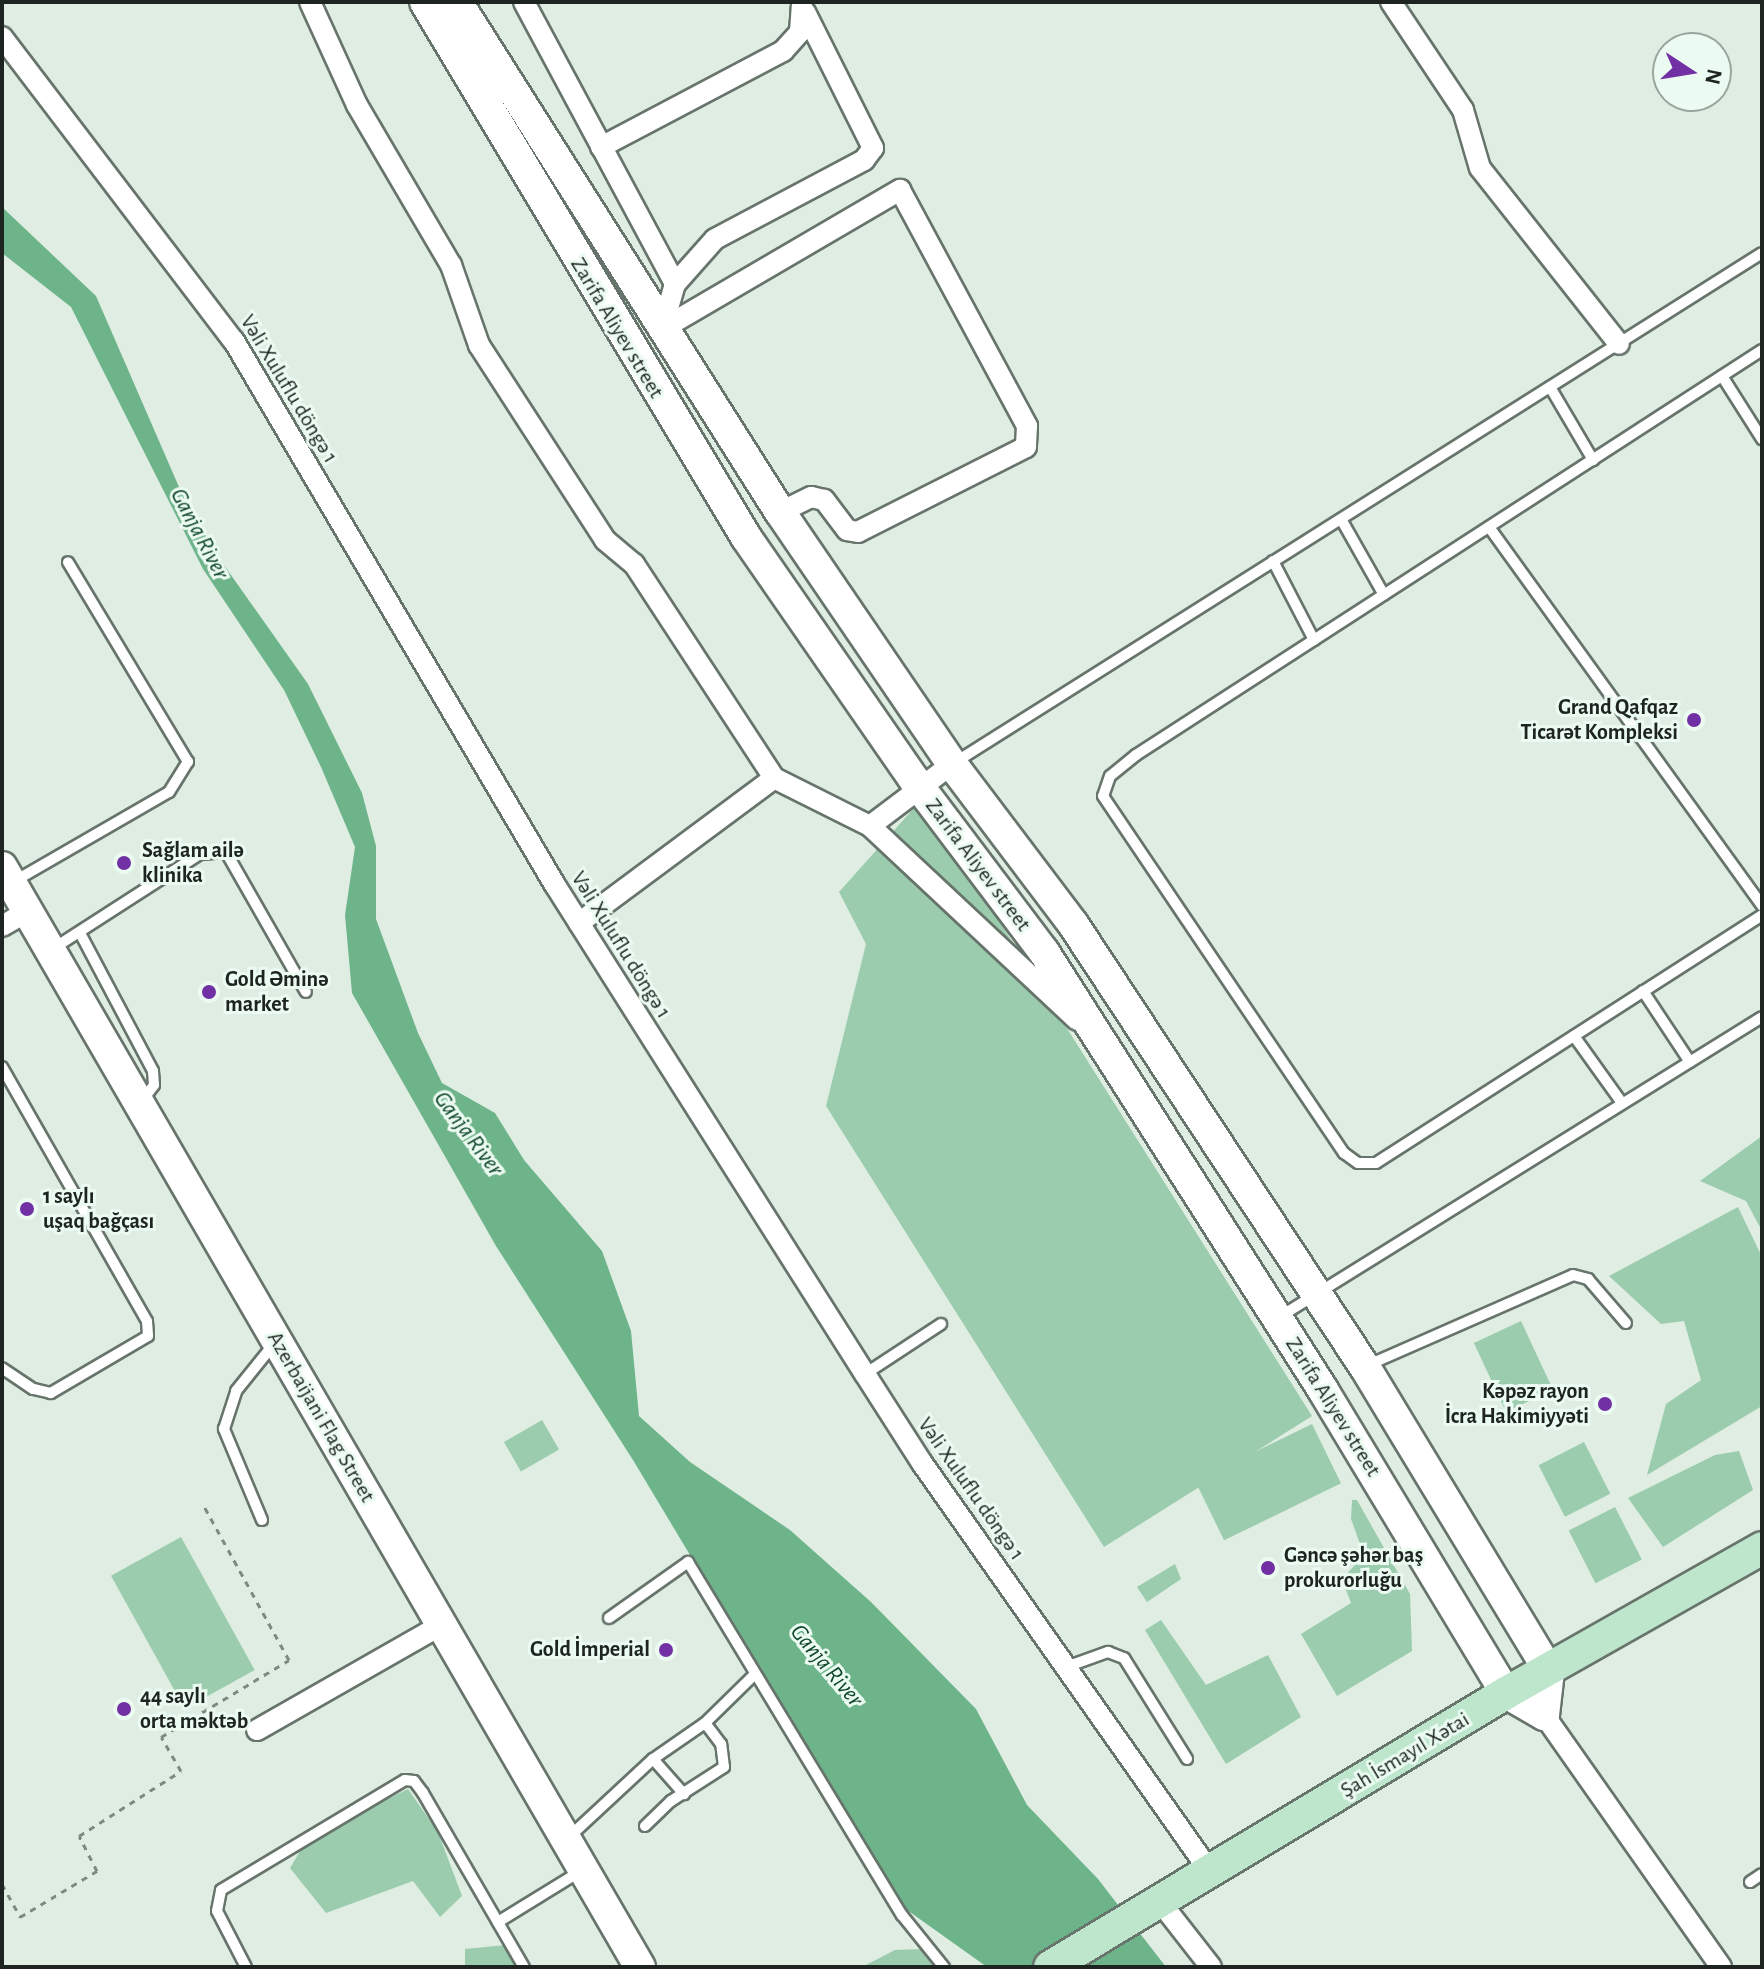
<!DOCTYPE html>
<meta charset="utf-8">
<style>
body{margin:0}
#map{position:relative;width:1764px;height:1969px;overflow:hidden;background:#dfede3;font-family:"Alegreya Sans",sans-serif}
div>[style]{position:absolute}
.green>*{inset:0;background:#9bccad;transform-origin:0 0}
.water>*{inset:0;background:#6eb48a}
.path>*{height:3px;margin-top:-1.5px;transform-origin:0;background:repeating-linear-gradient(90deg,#7f8982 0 6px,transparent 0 12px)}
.roads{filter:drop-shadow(2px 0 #67746b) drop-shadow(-2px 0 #67746b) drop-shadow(0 2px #67746b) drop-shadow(0 -2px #67746b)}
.lane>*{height:10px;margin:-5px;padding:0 5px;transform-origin:5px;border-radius:5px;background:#fff}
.street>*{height:20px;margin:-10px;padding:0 10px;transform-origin:10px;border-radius:10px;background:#fff}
.secondary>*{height:30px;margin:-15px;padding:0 15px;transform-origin:15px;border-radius:15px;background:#fff}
.primary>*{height:32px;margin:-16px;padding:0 16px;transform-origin:16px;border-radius:16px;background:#bee6cd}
.dots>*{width:22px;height:22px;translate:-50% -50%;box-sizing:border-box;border:4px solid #ecfbf1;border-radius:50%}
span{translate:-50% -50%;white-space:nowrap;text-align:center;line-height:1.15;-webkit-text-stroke:6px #ecfbf1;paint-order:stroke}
.street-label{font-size:22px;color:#1e2420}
.poi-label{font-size:22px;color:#1e2420;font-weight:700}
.right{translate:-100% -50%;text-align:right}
.left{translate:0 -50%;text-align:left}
.water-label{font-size:24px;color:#0f462a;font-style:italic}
.frame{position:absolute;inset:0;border:4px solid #1e2420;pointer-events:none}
.north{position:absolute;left:1652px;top:32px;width:80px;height:80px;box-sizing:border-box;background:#ecfbf1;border:2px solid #9aa59d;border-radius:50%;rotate:102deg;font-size:22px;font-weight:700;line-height:32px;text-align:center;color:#1e2420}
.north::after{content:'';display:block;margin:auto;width:28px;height:36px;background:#7230a5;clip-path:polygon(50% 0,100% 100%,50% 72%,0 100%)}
</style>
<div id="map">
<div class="green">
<i style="clip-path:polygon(922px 799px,1312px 1416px,1104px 1547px,826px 1106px,866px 944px,839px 892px)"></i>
<i style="clip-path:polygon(1762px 1136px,1762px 1231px,1746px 1201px,1700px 1181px)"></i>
<i style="clip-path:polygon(1738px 1207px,1762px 1257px,1762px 1406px,1647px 1475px,1666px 1404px,1701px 1380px,1684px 1321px,1661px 1324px,1609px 1276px)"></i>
<i style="left:1521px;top:1321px;width:76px;height:52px;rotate:65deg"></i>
<i style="left:542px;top:1420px;width:34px;height:44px;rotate:60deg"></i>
<i style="left:1312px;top:1424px;width:66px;height:130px;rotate:64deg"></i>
<i style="left:1584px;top:1442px;width:58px;height:51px;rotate:63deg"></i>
<i style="clip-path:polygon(1739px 1451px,1753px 1490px,1663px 1547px,1628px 1498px,1715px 1455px)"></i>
<i style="clip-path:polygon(1352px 1500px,1357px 1500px,1410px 1594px,1412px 1651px,1337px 1696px,1301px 1634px,1351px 1603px,1342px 1579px,1364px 1555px,1351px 1519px)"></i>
<i style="left:1615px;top:1507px;width:59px;height:52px;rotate:63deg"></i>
<i style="left:181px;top:1537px;width:152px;height:80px;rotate:61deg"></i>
<i style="clip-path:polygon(1175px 1564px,1181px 1579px,1147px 1602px,1137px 1587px)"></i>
<i style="clip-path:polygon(1161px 1620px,1206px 1685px,1268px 1655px,1301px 1717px,1226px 1764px,1145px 1630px)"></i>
<i style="clip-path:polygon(408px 1789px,438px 1832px,462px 1896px,440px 1917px,413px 1881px,326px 1913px,290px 1868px,308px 1838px)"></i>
<i style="clip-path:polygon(506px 1945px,519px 1967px,465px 1967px,465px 1949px)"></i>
<i style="clip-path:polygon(923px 1949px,936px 1966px,862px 1967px,895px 1950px)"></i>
</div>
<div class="water">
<i style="clip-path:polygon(2px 207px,96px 296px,179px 487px,214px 551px,308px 684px,362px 793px,376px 846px,376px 919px,418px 1033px,442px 1083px,495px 1113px,524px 1160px,602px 1251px,631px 1331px,639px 1416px,690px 1462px,790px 1530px,871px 1602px,976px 1709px,1027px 1805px,1098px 1879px,1166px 1967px,987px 1967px,900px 1905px,633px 1460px,496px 1246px,352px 993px,345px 915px,355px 847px,321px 767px,284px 690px,203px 569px,71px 307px,2px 253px)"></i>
</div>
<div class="path">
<i style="left:2px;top:1884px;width:38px;rotate:61deg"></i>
<i style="left:20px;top:1917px;width:90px;rotate:-30.9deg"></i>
<i style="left:97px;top:1871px;width:39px;rotate:-117deg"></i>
<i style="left:79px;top:1836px;width:121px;rotate:-32.5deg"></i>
<i style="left:181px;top:1771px;width:39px;rotate:-120deg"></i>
<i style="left:161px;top:1737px;width:149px;rotate:-31deg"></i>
<i style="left:289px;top:1660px;width:176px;rotate:-118.9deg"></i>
</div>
<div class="roads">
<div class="lane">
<i style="left:1762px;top:350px;width:746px;rotate:147.1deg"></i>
<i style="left:1136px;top:755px;width:33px;rotate:141deg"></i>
<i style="left:1110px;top:776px;width:21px;rotate:109deg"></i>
<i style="left:1103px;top:796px;width:431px;rotate:56deg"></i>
<i style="left:1344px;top:1153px;width:17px;rotate:36deg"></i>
<i style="left:1358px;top:1163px;width:18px"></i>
<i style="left:1376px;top:1163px;width:459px;rotate:-32.7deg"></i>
<i style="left:1722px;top:376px;width:75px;rotate:57.6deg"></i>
<i style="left:1550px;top:387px;width:85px;rotate:59.5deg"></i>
<i style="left:1341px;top:519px;width:87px;rotate:60.5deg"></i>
<i style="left:1489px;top:527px;width:467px;rotate:54.2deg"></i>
<i style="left:1273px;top:561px;width:89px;rotate:62.6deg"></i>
<i style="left:954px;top:763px;width:955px;rotate:-32.26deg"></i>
<i style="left:13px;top:882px;width:180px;rotate:-30deg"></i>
<i style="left:169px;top:792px;width:36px;rotate:-58deg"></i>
<i style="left:188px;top:762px;width:233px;rotate:-121deg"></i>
<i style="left:80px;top:933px;width:156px;rotate:62.1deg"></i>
<i style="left:153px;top:1071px;width:14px;rotate:86deg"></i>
<i style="left:154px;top:1085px;width:20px;rotate:127deg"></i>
<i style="left:54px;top:948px;width:174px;rotate:-32.8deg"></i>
<i style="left:200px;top:854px;width:26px;rotate:-4deg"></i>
<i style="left:226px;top:852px;width:161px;rotate:60.3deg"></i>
<i style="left:1643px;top:991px;width:85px;rotate:56.5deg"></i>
<i style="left:1574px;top:1036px;width:82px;rotate:54.4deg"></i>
<i style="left:2px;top:1067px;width:292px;rotate:60.3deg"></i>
<i style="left:147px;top:1321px;width:15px;rotate:86deg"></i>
<i style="left:148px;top:1336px;width:113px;rotate:149.6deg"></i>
<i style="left:51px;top:1393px;width:18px;rotate:-167deg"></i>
<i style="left:33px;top:1389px;width:37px;rotate:-146deg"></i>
<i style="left:1281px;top:1316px;width:566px;rotate:-31.87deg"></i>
<i style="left:1366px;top:1366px;width:226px;rotate:-23.7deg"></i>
<i style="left:1573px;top:1275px;width:16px;rotate:15deg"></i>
<i style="left:1588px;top:1279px;width:58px;rotate:49.2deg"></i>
<i style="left:865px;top:1374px;width:91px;rotate:-33.3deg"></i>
<i style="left:262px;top:1520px;width:99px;rotate:-112.7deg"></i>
<i style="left:224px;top:1429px;width:40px;rotate:-72deg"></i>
<i style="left:236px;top:1391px;width:59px;rotate:-51.2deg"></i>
<i style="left:609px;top:1618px;width:97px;rotate:-35.3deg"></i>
<i style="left:688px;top:1562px;width:413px;rotate:58.8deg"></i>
<i style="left:902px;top:1915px;width:67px;rotate:51.1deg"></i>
<i style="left:1066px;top:1667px;width:45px;rotate:-19.7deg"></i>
<i style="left:1108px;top:1652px;width:17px;rotate:21deg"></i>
<i style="left:1124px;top:1658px;width:119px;rotate:58deg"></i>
<i style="left:653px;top:1759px;width:47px;rotate:48.5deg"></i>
<i style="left:645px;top:1826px;width:36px;rotate:-44deg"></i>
<i style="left:671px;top:1801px;width:63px;rotate:-32.7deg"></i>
<i style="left:724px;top:1767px;width:23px;rotate:-97deg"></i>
<i style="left:721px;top:1744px;width:26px;rotate:-127deg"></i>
<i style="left:568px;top:1838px;width:116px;rotate:-42.9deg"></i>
<i style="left:653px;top:1759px;width:63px;rotate:-34.7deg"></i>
<i style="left:705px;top:1723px;width:69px;rotate:-44.4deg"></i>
<i style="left:1750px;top:1882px;width:14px;rotate:-34deg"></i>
<i style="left:498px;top:1922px;width:97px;rotate:-31.6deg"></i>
<i style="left:246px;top:1967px;width:63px;rotate:-117.4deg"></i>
<i style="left:217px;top:1911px;width:21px;rotate:-79deg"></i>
<i style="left:221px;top:1890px;width:214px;rotate:-30.9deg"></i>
<i style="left:405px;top:1780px;width:9px;rotate:6deg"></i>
<i style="left:414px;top:1781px;width:15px;rotate:53deg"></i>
<i style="left:423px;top:1793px;width:201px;rotate:59.9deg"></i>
</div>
<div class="street">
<i style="left:310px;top:2px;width:113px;rotate:65.5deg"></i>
<i style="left:357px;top:105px;width:186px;rotate:59.6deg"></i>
<i style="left:451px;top:265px;width:85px;rotate:70.7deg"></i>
<i style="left:479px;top:345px;width:232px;rotate:57.1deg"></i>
<i style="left:605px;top:540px;width:38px;rotate:40deg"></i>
<i style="left:634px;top:564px;width:256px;rotate:56.8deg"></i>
<i style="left:524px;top:2px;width:320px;rotate:61.8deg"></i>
<i style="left:1391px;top:2px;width:130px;rotate:56.3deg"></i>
<i style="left:1463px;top:110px;width:60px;rotate:73.7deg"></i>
<i style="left:1480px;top:168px;width:224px;rotate:51.7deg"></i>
<i style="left:2px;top:37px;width:382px;rotate:52.7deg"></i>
<i style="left:234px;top:341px;width:632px;rotate:59.46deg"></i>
<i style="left:555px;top:885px;width:579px;rotate:57.63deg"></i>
<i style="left:865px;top:1374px;width:106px;rotate:57.4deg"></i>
<i style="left:922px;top:1463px;width:502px;rotate:54.82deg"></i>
<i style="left:601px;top:147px;width:206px;rotate:-27.8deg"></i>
<i style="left:783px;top:51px;width:25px;rotate:-48deg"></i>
<i style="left:800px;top:32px;width:26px;rotate:-86deg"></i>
<i style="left:662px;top:329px;width:276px;rotate:-30.3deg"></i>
<i style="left:900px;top:190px;width:268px;rotate:61.7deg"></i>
<i style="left:1027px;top:426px;width:21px;rotate:93deg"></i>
<i style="left:1026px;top:447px;width:188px;rotate:153.2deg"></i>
<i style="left:858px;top:532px;width:11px;rotate:-170deg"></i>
<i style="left:847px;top:530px;width:38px;rotate:-127deg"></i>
<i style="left:824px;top:500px;width:13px;rotate:-167deg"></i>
<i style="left:811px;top:497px;width:34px;rotate:154deg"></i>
<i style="left:662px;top:329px;width:47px;rotate:-73.9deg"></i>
<i style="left:675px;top:284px;width:60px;rotate:-48.4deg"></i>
<i style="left:715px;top:239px;width:169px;rotate:-27.9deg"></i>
<i style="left:864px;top:160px;width:15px;rotate:-53deg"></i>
<i style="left:873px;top:148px;width:152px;rotate:-116.6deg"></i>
<i style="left:870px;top:826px;width:284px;rotate:43.1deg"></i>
<i style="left:579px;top:923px;width:243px;rotate:-36.6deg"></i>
<i style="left:774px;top:778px;width:107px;rotate:26.6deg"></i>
<i style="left:870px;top:826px;width:103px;rotate:-37.1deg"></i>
<i style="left:2px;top:926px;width:30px;rotate:-30deg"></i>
<i style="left:1544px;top:1715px;width:308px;rotate:54.9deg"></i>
<i style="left:257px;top:1730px;width:212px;rotate:-29.7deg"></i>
<i style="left:1161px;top:1903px;width:81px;rotate:52deg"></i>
</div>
<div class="secondary">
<i style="left:425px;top:2px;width:624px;rotate:59.04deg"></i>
<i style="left:746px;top:537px;width:297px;rotate:55.3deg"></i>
<i style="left:915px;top:781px;width:214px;rotate:53deg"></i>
<i style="left:1044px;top:952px;width:519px;rotate:57.5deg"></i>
<i style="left:1323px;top:1390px;width:354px;rotate:58.9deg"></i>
<i style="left:1506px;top:1693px;width:44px;rotate:30.1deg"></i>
<i style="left:1544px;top:1715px;width:44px;rotate:-83.5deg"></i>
<i style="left:1549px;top:1671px;width:357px;rotate:-121.2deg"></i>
<i style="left:1364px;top:1366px;width:529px;rotate:-123.36deg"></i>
<i style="left:1073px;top:924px;width:201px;rotate:-127.1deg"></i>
<i style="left:952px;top:764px;width:305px;rotate:-124.3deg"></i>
<i style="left:780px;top:512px;width:604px;rotate:-122.35deg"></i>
<i style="left:2px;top:867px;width:1272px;rotate:59.89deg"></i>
</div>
<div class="primary">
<i style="left:1050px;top:1967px;width:532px;rotate:-31deg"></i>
<i style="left:1506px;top:1693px;width:294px;rotate:-29.5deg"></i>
</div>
</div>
<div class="dots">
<i style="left:1694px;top:720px;background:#7230a5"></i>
<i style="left:124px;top:863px;background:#7230a5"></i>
<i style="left:209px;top:992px;background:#7230a5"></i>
<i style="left:27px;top:1209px;background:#7230a5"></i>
<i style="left:1605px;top:1404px;background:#7230a5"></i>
<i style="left:1268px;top:1568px;background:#7230a5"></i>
<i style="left:666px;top:1650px;background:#7230a5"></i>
<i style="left:124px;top:1709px;background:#7230a5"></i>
</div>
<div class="street-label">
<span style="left:617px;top:328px;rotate:59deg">Zarifa Aliyev street</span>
<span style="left:289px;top:389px;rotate:59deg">Vəli Xuluflu döngə 1</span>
<span style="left:978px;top:865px;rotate:53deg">Zarifa Aliyev street</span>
<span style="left:621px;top:945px;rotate:58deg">Vəli Xuluflu döngə 1</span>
<span style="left:1333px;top:1407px;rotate:58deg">Zarifa Aliyev street</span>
<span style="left:321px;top:1417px;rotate:60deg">Azerbaijani Flag Street</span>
<span style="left:971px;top:1489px;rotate:55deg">Vəli Xuluflu döngə 1</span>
<span style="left:1405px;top:1755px;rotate:-31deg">Şah İsmayıl Xətai</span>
</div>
<div class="poi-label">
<span class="right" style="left:1678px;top:720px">Grand Qafqaz<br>Ticarət Kompleksi</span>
<span class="left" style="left:142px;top:863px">Sağlam ailə<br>klinika</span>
<span class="left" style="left:225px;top:992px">Gold Əminə<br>market</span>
<span class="left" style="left:43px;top:1209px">1 saylı<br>uşaq bağçası</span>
<span class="right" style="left:1589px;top:1404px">Kəpəz rayon<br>İcra Hakimiyyəti</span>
<span class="left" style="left:1284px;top:1568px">Gəncə şəhər baş<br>prokurorluğu</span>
<span class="right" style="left:650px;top:1650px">Gold İmperial</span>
<span class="left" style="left:140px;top:1709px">44 saylı<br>orta məktəb</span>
</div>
<div class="water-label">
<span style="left:199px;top:534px;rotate:62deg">Ganja River</span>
<span style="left:468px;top:1134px;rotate:53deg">Ganja River</span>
<span style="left:826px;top:1666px;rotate:50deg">Ganja River</span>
</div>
<div class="frame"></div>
<div class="north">N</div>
</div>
